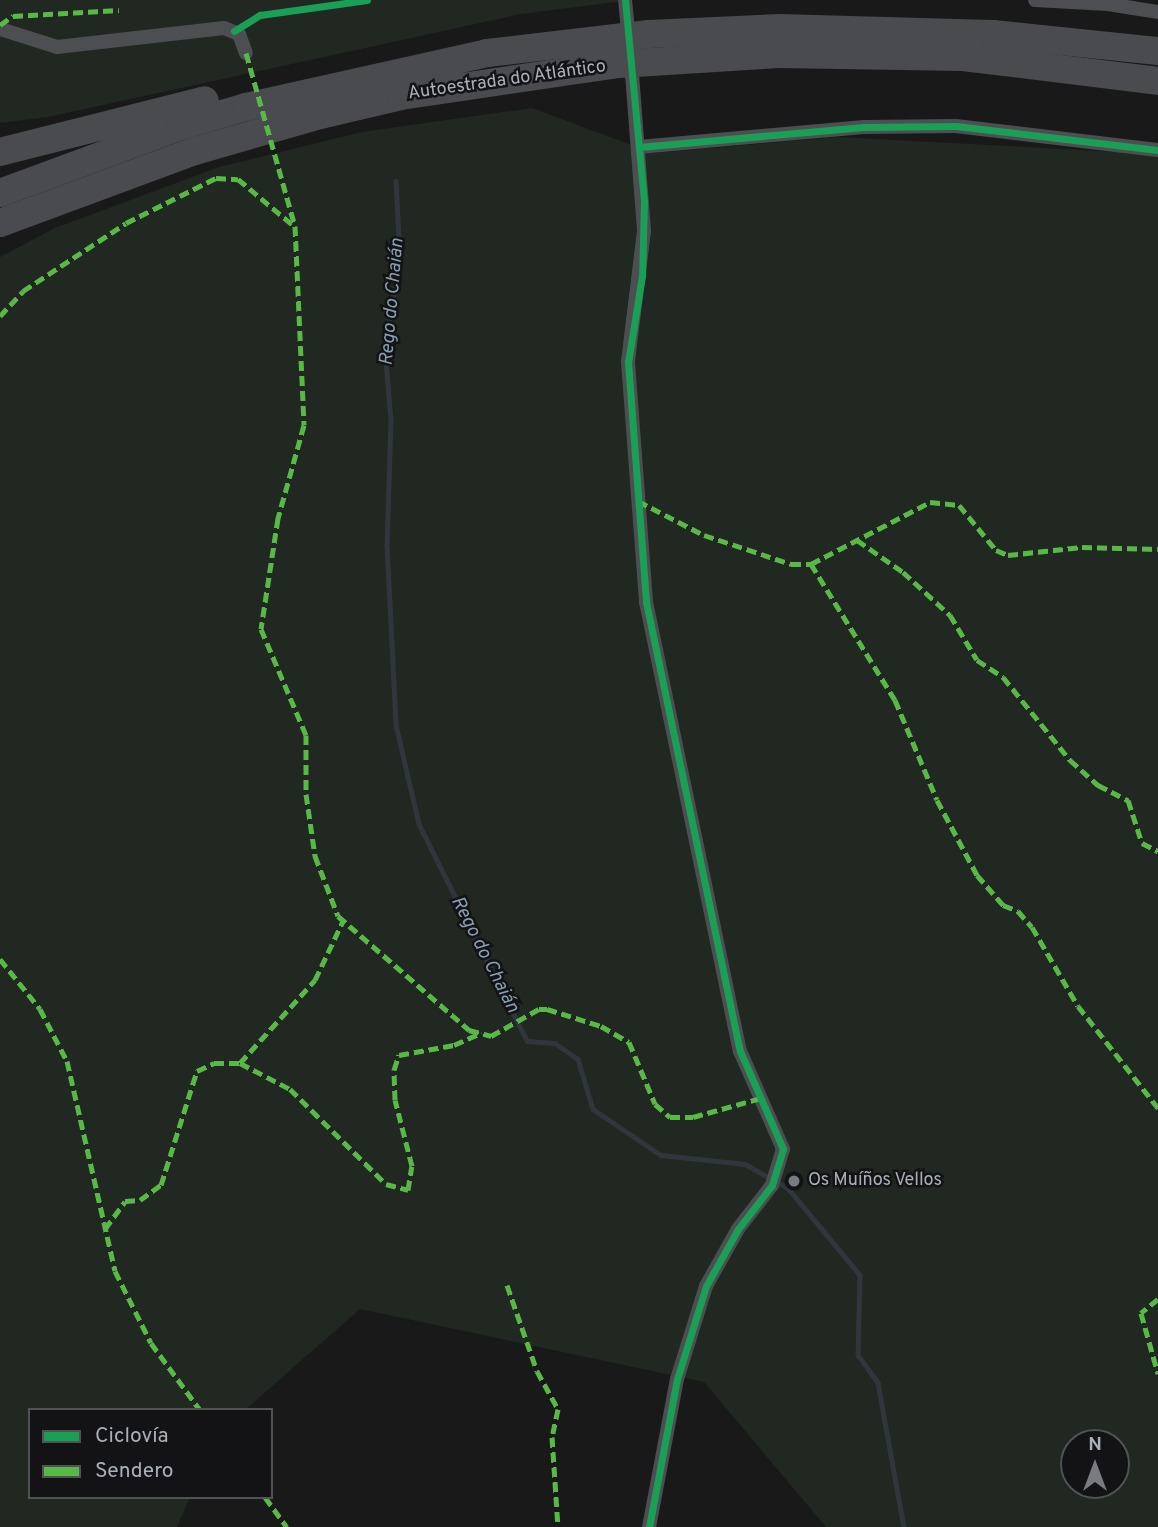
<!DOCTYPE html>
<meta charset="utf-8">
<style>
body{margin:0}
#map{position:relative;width:1158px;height:1527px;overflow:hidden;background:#191919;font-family:Overpass,sans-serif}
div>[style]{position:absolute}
.green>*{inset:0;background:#212721}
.stream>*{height:4.5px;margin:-2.25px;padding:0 2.25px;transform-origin:2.25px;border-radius:2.25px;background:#2f373c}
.street>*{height:14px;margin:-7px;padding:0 7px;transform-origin:7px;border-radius:7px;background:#4d4e51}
.highway>*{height:28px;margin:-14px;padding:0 14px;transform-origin:14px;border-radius:14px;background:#4a4b4e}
.quiet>*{height:5px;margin-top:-2.5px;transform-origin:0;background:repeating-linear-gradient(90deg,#58b947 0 10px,transparent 0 15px)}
.cycleway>*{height:7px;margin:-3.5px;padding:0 3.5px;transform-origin:3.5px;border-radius:3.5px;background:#1a9f57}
.dots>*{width:19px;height:19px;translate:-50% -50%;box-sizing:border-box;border:4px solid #131315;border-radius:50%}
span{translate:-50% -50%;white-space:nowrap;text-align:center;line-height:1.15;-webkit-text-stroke:5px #131315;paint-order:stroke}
.street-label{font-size:18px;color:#abb0b8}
.poi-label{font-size:18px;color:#abb0b8}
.left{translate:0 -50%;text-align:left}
.water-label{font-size:19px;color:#85a0b0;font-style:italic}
.legend{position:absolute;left:28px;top:1408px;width:245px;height:91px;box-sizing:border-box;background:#131315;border:2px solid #505256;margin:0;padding:9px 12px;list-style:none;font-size:21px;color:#abb0b8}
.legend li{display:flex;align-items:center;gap:14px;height:35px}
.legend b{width:35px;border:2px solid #505256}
.north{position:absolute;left:1060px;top:1429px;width:70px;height:70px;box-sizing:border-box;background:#131315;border:2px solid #505256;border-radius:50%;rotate:0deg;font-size:19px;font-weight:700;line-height:28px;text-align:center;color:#abb0b8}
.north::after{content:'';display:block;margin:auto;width:24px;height:32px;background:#787b80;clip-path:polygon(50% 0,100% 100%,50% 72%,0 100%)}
</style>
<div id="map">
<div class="green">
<i style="clip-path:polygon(0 0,632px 0,521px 14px,48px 117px,0 123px)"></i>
<i style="clip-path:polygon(evenodd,532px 108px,653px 153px,838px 137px,1158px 154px,1158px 1527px,826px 1527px,704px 1382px,360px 1309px,245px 1410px,30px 1410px,30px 1497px,190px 1497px,177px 1527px,0 1527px,0 257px,55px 228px,219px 167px,362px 132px,532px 108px,1074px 1443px,1116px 1443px,1116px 1485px,1074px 1485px,1074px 1443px)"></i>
</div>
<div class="stream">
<i style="left:396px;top:181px;width:76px;rotate:87deg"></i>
<i style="left:400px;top:257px;width:93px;rotate:99.3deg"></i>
<i style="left:385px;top:349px;width:71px;rotate:85.2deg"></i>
<i style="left:391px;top:420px;width:125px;rotate:91.8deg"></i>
<i style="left:387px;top:545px;width:180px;rotate:87.1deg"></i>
<i style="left:396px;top:725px;width:102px;rotate:76.9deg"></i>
<i style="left:419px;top:824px;width:242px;rotate:63.5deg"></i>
<i style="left:527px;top:1041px;width:28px;rotate:4deg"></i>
<i style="left:555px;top:1043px;width:28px;rotate:35deg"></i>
<i style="left:578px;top:1059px;width:52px;rotate:73.3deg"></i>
<i style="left:593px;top:1109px;width:82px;rotate:34.1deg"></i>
<i style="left:661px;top:1155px;width:84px;rotate:6.1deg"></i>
<i style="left:745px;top:1164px;width:49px;rotate:29.2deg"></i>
<i style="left:788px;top:1188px;width:113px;rotate:50.4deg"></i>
<i style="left:860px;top:1275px;width:80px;rotate:91.4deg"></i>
<i style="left:858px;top:1355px;width:34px;rotate:54deg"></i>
<i style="left:878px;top:1383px;width:146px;rotate:79.8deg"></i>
</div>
<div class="street">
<i style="left:625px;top:0;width:40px;rotate:84.3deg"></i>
<i style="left:1035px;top:0;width:73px;rotate:3.1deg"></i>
<i style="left:1108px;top:4px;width:51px;rotate:9.1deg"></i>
<i style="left:0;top:29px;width:60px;rotate:17.5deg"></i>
<i style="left:57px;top:47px;width:168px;rotate:-6.5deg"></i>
<i style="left:224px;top:28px;width:16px;rotate:22deg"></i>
<i style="left:239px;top:34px;width:20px;rotate:70deg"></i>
<i style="left:631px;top:61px;width:170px;rotate:85.6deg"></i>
<i style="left:644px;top:231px;width:132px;rotate:97deg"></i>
<i style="left:628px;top:362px;width:241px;rotate:85.7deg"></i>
<i style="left:646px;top:602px;width:459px;rotate:78.2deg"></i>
<i style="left:740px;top:1051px;width:107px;rotate:66.3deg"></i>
<i style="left:783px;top:1149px;width:38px;rotate:107deg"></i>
<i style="left:772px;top:1185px;width:56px;rotate:127.7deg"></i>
<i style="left:738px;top:1229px;width:65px;rotate:119.3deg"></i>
<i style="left:706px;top:1286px;width:97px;rotate:107.3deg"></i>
<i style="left:677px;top:1379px;width:151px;rotate:100.7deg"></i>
<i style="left:639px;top:147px;width:226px;rotate:-5.1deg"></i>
<i style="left:864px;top:127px;width:92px;rotate:-0.6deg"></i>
<i style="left:956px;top:126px;width:203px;rotate:6.8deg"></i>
</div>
<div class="highway">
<i style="left:0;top:152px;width:211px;rotate:-14.2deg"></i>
<i style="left:0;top:193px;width:193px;rotate:-20.3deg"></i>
<i style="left:181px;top:126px;width:68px;rotate:-16.3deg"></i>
<i style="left:246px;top:107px;width:247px;rotate:-12.6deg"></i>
<i style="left:487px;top:53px;width:163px;rotate:-6.7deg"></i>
<i style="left:649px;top:34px;width:130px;rotate:-2.6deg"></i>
<i style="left:779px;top:28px;width:214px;rotate:1.6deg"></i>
<i style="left:993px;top:34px;width:166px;rotate:5.9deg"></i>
<i style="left:0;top:223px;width:208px;rotate:-20.3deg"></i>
<i style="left:195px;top:151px;width:130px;rotate:-16.1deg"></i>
<i style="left:320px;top:115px;width:83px;rotate:-13.2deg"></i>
<i style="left:401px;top:96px;width:220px;rotate:-8.4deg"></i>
<i style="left:619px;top:64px;width:160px;rotate:-3.6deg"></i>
<i style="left:779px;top:54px;width:184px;rotate:0.9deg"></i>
<i style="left:963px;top:57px;width:196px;rotate:7deg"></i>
</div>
<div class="quiet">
<i style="left:0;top:25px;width:16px;rotate:-35deg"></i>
<i style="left:13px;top:16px;width:106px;rotate:-3.2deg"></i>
<i style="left:246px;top:53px;width:180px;rotate:74.2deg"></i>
<i style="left:295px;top:226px;width:199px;rotate:87.4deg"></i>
<i style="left:304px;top:425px;width:97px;rotate:105.6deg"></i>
<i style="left:278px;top:518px;width:112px;rotate:98.7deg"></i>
<i style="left:261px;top:629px;width:115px;rotate:67deg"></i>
<i style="left:306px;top:735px;width:59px;rotate:90deg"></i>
<i style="left:306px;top:794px;width:63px;rotate:81.7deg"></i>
<i style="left:315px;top:856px;width:64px;rotate:69deg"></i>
<i style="left:338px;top:916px;width:174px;rotate:41deg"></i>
<i style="left:469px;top:1030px;width:23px;rotate:15deg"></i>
<i style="left:491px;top:1036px;width:55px;rotate:-29.4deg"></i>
<i style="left:539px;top:1009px;width:8px"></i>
<i style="left:547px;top:1009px;width:57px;rotate:17.5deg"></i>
<i style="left:601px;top:1026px;width:32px;rotate:30deg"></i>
<i style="left:629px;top:1042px;width:67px;rotate:67.2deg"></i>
<i style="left:655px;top:1104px;width:20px;rotate:41deg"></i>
<i style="left:670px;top:1117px;width:23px"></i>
<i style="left:693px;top:1117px;width:71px;rotate:-15.6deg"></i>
<i style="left:0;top:316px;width:34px;rotate:-47deg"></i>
<i style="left:23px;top:291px;width:123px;rotate:-33.4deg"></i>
<i style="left:126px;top:223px;width:101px;rotate:-26.6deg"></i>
<i style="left:216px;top:178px;width:22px;rotate:3deg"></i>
<i style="left:238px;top:179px;width:73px;rotate:40deg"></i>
<i style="left:638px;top:501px;width:74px;rotate:27.3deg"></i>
<i style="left:704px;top:535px;width:92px;rotate:18.4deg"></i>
<i style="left:791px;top:564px;width:20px"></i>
<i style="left:811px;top:564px;width:134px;rotate:-27.5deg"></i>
<i style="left:930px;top:502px;width:29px;rotate:6deg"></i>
<i style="left:959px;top:505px;width:58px;rotate:50.6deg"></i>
<i style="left:996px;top:550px;width:13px;rotate:23deg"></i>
<i style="left:1008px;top:555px;width:74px;rotate:-6.2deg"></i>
<i style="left:1082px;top:547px;width:76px;rotate:1.5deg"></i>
<i style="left:857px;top:540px;width:56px;rotate:34.8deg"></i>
<i style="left:903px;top:572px;width:64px;rotate:42.5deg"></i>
<i style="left:950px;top:615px;width:52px;rotate:59deg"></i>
<i style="left:977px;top:660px;width:31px;rotate:33deg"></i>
<i style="left:1003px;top:677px;width:107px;rotate:51.1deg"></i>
<i style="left:1070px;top:760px;width:38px;rotate:42deg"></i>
<i style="left:1098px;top:785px;width:34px;rotate:27deg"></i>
<i style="left:1128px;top:800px;width:45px;rotate:72deg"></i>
<i style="left:1142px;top:843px;width:18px;rotate:27deg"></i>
<i style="left:811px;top:564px;width:160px;rotate:58.3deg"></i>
<i style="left:895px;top:700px;width:108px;rotate:67.2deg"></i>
<i style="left:937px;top:800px;width:85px;rotate:61.9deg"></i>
<i style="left:977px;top:875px;width:40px;rotate:49deg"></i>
<i style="left:1003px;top:905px;width:16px;rotate:22deg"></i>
<i style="left:1018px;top:911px;width:21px;rotate:49deg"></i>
<i style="left:1032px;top:927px;width:91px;rotate:59.8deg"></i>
<i style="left:1078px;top:1006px;width:130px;rotate:51.9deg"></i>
<i style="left:0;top:959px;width:64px;rotate:51.3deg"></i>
<i style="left:40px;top:1009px;width:59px;rotate:62.6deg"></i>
<i style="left:67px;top:1061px;width:215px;rotate:77.1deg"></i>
<i style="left:115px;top:1271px;width:80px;rotate:63.4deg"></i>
<i style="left:151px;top:1343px;width:83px;rotate:53.8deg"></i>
<i style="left:240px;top:1063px;width:56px;rotate:27.5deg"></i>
<i style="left:290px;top:1089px;width:135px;rotate:44.7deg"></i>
<i style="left:386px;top:1184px;width:23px;rotate:15deg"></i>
<i style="left:408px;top:1190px;width:24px;rotate:-81deg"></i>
<i style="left:412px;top:1166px;width:68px;rotate:-104.4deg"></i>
<i style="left:395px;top:1100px;width:30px;rotate:-92deg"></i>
<i style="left:394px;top:1070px;width:16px;rotate:-72deg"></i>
<i style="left:399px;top:1055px;width:56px;rotate:-10.3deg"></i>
<i style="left:454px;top:1045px;width:30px;rotate:-24deg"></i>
<i style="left:105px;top:1229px;width:34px;rotate:-54deg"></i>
<i style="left:125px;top:1201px;width:15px;rotate:-4deg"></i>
<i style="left:140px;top:1200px;width:26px;rotate:-36deg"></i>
<i style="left:161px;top:1185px;width:120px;rotate:-72.5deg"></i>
<i style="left:197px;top:1071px;width:19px;rotate:-25deg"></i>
<i style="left:214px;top:1063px;width:26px"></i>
<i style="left:240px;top:1063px;width:112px;rotate:-47.9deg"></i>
<i style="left:315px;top:980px;width:65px;rotate:-64.6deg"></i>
<i style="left:507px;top:1285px;width:91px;rotate:70.8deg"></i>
<i style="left:537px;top:1371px;width:43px;rotate:61.1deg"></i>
<i style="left:558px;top:1409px;width:29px;rotate:102deg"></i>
<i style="left:552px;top:1437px;width:90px;rotate:86.2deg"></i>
<i style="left:1158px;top:1299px;width:22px;rotate:141deg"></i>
<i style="left:1141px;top:1313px;width:63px;rotate:74.4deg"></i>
<i style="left:265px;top:1497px;width:37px;rotate:54deg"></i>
</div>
<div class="cycleway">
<i style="left:625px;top:0;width:203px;rotate:84.6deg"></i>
<i style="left:644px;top:202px;width:74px;rotate:91.5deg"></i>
<i style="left:642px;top:276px;width:87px;rotate:99.2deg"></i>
<i style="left:628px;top:362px;width:241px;rotate:85.7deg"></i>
<i style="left:646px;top:602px;width:459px;rotate:78.2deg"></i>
<i style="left:740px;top:1051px;width:107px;rotate:66.3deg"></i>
<i style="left:783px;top:1149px;width:38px;rotate:107deg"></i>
<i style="left:772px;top:1185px;width:56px;rotate:127.7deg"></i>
<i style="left:738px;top:1229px;width:65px;rotate:119.3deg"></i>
<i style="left:706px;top:1286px;width:97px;rotate:107.3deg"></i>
<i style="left:677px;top:1379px;width:151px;rotate:100.7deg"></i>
<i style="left:234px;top:31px;width:31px;rotate:-32deg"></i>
<i style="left:260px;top:15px;width:108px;rotate:-8deg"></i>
<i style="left:639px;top:147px;width:226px;rotate:-5.1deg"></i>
<i style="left:864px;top:127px;width:92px;rotate:-0.6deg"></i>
<i style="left:956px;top:126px;width:203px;rotate:6.8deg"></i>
</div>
<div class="dots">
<i style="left:794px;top:1181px;background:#787b80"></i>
</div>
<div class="street-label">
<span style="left:507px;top:81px;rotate:-8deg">Autoestrada do Atlántico</span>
</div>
<div class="poi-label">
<span class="left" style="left:808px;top:1181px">Os Muíños Vellos</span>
</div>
<div class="water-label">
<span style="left:393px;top:302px;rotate:-85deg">Rego do Chaián</span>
<span style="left:484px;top:955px;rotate:63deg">Rego do Chaián</span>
</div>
<ul class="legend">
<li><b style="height:9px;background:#1a9f57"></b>Ciclovía</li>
<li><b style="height:9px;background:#58b947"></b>Sendero</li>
</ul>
<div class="north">N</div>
</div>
